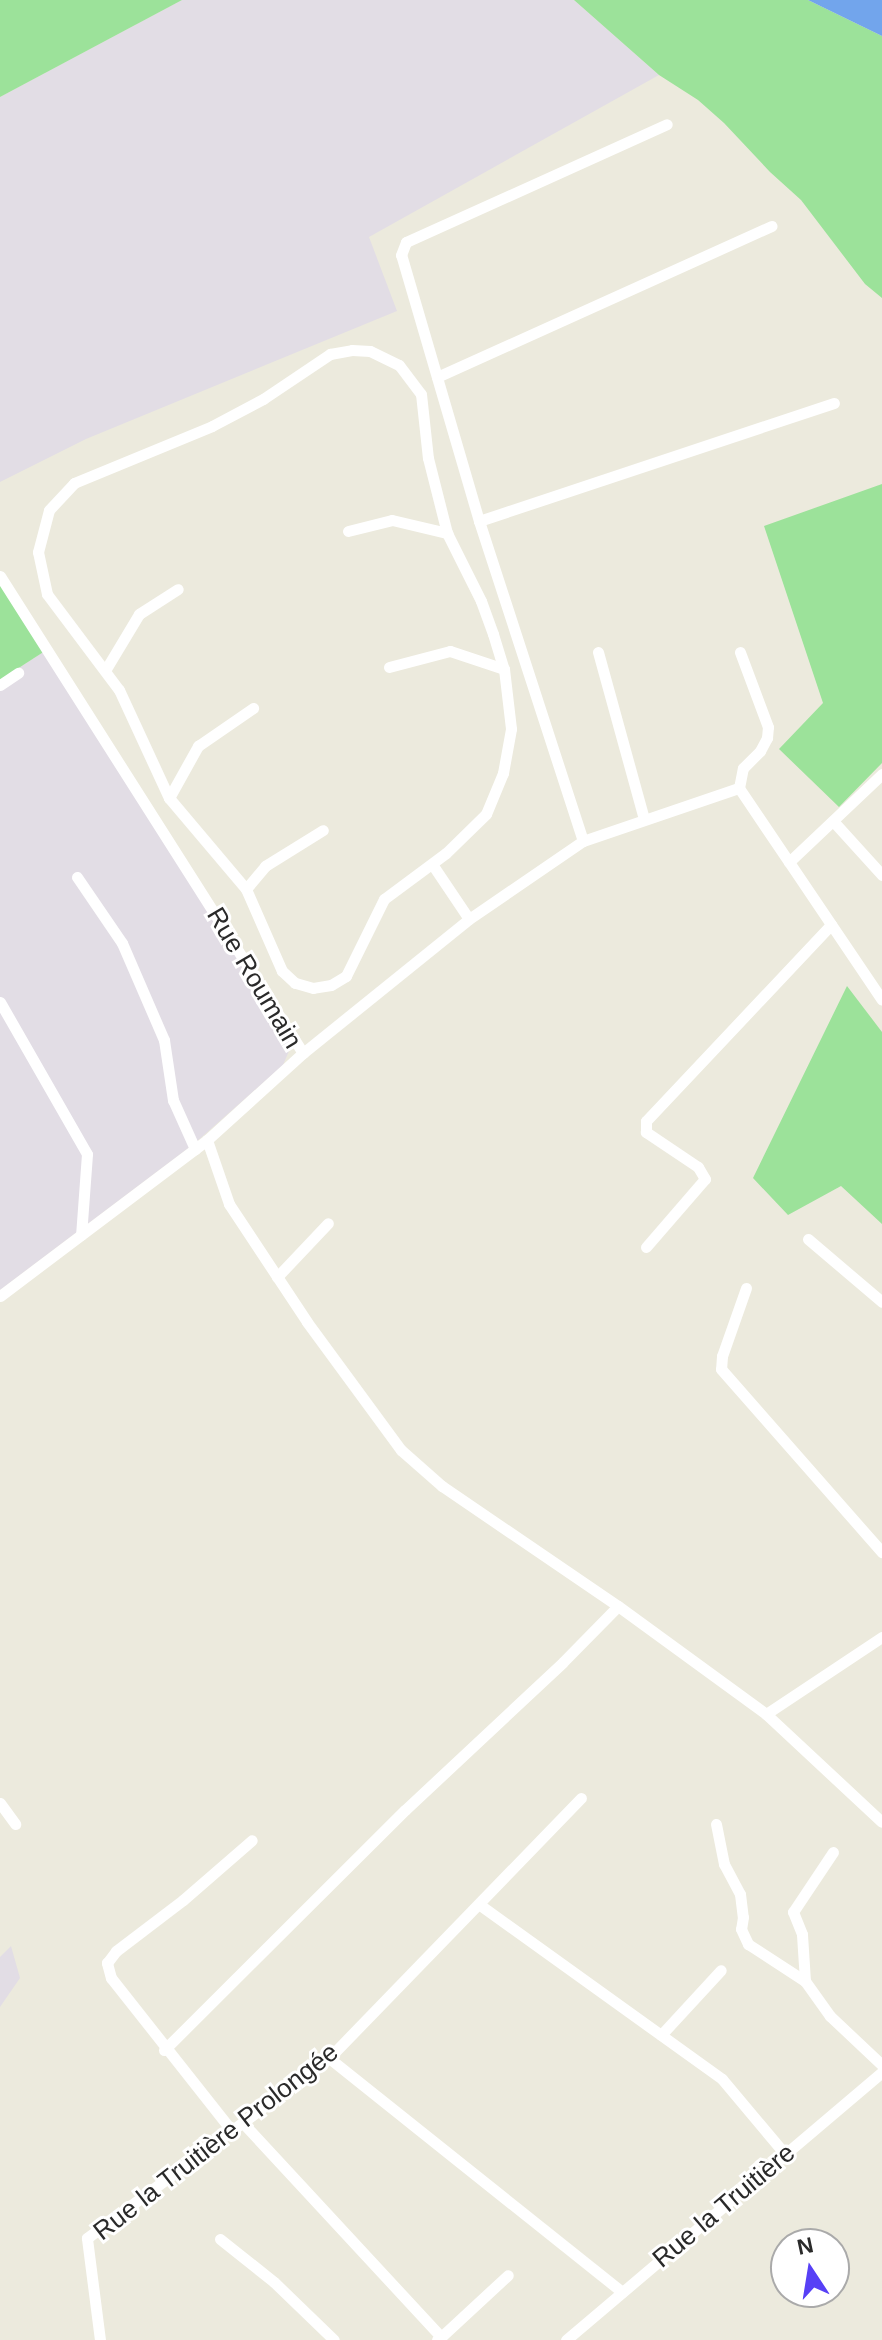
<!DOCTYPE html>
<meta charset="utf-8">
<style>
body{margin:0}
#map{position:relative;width:882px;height:2340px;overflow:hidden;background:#eceadd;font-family:Helvetica,sans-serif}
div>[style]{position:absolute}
.industrial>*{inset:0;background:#e2dde5}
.green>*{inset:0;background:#9ce29a}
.water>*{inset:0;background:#72a5ec}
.street>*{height:11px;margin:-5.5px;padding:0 5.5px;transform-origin:5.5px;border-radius:5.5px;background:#fff}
span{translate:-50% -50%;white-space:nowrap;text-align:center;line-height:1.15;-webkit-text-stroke:6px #fff;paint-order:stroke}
.street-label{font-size:26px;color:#2a2a2a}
.north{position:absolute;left:770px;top:2228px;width:80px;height:80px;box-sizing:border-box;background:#fff;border:2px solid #aaa;border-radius:50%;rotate:348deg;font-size:22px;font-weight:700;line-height:32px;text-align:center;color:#2a2a2a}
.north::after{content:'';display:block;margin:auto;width:28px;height:36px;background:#5740f6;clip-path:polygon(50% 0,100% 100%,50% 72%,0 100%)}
</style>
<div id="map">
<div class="industrial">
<i style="clip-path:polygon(182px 0,574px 0,659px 75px,369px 237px,397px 311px,86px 439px,0 482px,0 97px)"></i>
<i style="clip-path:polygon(45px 651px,292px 1044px,283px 1065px,195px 1143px,0 1290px,0 680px)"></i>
<i style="clip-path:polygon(11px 1946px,20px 1978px,0 2007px,0 1957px)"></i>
</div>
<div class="green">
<i style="clip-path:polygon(0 0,182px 0,0 97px)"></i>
<i style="clip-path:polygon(574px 0,808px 0,882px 36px,882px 298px,865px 284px,801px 200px,770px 172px,724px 123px,698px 100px,659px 75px)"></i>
<i style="clip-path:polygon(882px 484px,882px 763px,839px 807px,779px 749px,823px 703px,764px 526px)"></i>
<i style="clip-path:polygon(0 583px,45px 651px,0 680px)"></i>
<i style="clip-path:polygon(847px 986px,882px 1032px,882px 1224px,841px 1186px,788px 1215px,753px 1178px)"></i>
</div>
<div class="water">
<i style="clip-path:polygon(808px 0,882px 0,882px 36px,880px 35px)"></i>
</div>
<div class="street">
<i style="left:352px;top:350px;width:18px;rotate:3deg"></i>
<i style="left:370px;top:351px;width:32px;rotate:26deg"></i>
<i style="left:399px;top:365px;width:36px;rotate:53deg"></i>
<i style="left:421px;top:394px;width:64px;rotate:83.8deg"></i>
<i style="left:428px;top:458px;width:77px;rotate:75.8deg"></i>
<i style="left:447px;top:533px;width:76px;rotate:63.4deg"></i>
<i style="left:481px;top:601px;width:35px;rotate:70deg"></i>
<i style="left:493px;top:634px;width:37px;rotate:73deg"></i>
<i style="left:504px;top:669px;width:60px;rotate:83.3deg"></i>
<i style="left:511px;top:729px;width:45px;rotate:100.3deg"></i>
<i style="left:503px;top:773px;width:44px;rotate:112.5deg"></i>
<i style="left:486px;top:814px;width:56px;rotate:135.7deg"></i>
<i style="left:446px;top:853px;width:77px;rotate:143.4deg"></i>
<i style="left:384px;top:899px;width:86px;rotate:116.3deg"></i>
<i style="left:346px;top:976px;width:17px;rotate:149deg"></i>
<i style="left:331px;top:985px;width:18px;rotate:171deg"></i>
<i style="left:313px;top:988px;width:19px;rotate:-164deg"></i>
<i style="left:295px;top:983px;width:18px;rotate:-137deg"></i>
<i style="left:282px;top:971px;width:90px;rotate:-113.7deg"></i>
<i style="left:246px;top:889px;width:119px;rotate:-130.2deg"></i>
<i style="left:169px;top:798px;width:119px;rotate:-114.8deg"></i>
<i style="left:119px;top:690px;width:120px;rotate:-126.9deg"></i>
<i style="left:47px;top:594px;width:43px;rotate:-102.1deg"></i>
<i style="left:38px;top:552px;width:43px;rotate:-75.3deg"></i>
<i style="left:49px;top:510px;width:37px;rotate:-47deg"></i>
<i style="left:74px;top:483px;width:149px;rotate:-22.4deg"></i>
<i style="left:212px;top:426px;width:58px;rotate:-27.9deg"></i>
<i style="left:263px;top:399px;width:81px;rotate:-33.9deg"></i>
<i style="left:330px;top:354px;width:22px;rotate:-10deg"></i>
<i style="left:437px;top:377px;width:367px;rotate:-24.3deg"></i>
<i style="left:479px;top:521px;width:374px;rotate:-18.4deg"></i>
<i style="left:348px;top:531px;width:45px;rotate:-14deg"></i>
<i style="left:392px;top:520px;width:57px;rotate:13.3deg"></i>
<i style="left:0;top:576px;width:565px;rotate:57.58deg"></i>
<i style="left:598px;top:652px;width:173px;rotate:74.6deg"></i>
<i style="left:389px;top:667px;width:63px;rotate:-14.7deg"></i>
<i style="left:450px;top:651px;width:57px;rotate:18.4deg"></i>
<i style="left:106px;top:669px;width:64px;rotate:-59deg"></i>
<i style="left:139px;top:614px;width:46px;rotate:-32.7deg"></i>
<i style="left:0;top:685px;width:22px;rotate:-34deg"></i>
<i style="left:739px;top:788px;width:20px;rotate:-79deg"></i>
<i style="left:743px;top:768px;width:24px;rotate:-45deg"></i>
<i style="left:760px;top:751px;width:15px;rotate:-62deg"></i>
<i style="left:767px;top:738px;width:11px;rotate:-85deg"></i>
<i style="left:768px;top:727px;width:80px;rotate:-110.5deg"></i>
<i style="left:169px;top:798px;width:60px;rotate:-60.9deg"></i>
<i style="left:198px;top:746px;width:67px;rotate:-34.6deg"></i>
<i style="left:833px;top:821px;width:73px;rotate:47.8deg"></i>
<i style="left:583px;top:841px;width:336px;rotate:-108deg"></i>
<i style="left:479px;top:521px;width:277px;rotate:-106.3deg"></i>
<i style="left:401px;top:255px;width:14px;rotate:-69deg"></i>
<i style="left:406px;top:242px;width:286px;rotate:-24.3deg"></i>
<i style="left:789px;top:862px;width:166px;rotate:56deg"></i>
<i style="left:432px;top:864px;width:66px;rotate:56.1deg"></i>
<i style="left:77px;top:877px;width:80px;rotate:55.7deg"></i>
<i style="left:122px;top:943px;width:106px;rotate:66.6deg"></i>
<i style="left:164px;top:1040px;width:61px;rotate:81.5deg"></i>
<i style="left:173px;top:1100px;width:54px;rotate:65.8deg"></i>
<i style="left:246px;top:889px;width:30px;rotate:-50deg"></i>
<i style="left:265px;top:866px;width:68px;rotate:-31.8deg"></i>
<i style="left:0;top:1002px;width:175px;rotate:60.2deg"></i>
<i style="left:87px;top:1154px;width:81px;rotate:94.2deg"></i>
<i style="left:207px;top:1140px;width:68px;rotate:71deg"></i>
<i style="left:229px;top:1204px;width:141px;rotate:56.5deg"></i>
<i style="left:307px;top:1322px;width:159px;rotate:53.7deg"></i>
<i style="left:401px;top:1450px;width:55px;rotate:41.3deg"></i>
<i style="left:442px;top:1486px;width:213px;rotate:34.3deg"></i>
<i style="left:618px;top:1606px;width:183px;rotate:36.1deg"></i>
<i style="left:766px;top:1714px;width:158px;rotate:43deg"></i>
<i style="left:808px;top:1239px;width:97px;rotate:40.4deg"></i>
<i style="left:646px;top:1247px;width:90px;rotate:-49.1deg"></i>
<i style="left:705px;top:1179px;width:14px;rotate:-120deg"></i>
<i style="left:698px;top:1167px;width:63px;rotate:-146.1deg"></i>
<i style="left:646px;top:1132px;width:11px;rotate:-90deg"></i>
<i style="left:646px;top:1121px;width:270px;rotate:-46.7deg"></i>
<i style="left:277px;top:1277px;width:74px;rotate:-46.6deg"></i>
<i style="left:746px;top:1288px;width:72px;rotate:109.4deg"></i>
<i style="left:722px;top:1356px;width:13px;rotate:94deg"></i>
<i style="left:721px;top:1369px;width:244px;rotate:48.7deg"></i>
<i style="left:0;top:1296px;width:259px;rotate:-37deg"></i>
<i style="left:207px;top:1140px;width:130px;rotate:-42.2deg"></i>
<i style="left:303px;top:1053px;width:213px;rotate:-38.9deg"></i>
<i style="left:469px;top:919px;width:138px;rotate:-34.4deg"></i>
<i style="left:583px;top:841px;width:165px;rotate:-18.8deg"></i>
<i style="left:739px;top:788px;width:89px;rotate:56deg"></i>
<i style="left:789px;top:862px;width:128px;rotate:-43.4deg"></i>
<i style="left:766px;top:1714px;width:139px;rotate:-33.6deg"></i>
<i style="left:0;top:1803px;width:26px;rotate:54deg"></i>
<i style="left:716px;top:1824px;width:41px;rotate:78.7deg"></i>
<i style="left:724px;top:1864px;width:34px;rotate:62deg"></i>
<i style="left:740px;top:1894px;width:23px;rotate:83deg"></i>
<i style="left:743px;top:1917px;width:12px;rotate:99deg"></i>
<i style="left:741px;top:1929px;width:17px;rotate:65deg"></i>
<i style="left:748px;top:1944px;width:68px;rotate:33deg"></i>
<i style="left:805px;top:1981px;width:43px;rotate:54.5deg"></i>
<i style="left:830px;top:2016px;width:71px;rotate:43.3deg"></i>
<i style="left:480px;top:1905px;width:298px;rotate:35.7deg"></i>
<i style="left:722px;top:2079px;width:98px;rotate:50deg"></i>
<i style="left:805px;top:1981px;width:47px;rotate:-93.7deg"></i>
<i style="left:802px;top:1934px;width:24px;rotate:-112deg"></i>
<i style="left:793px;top:1912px;width:72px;rotate:-56.3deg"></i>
<i style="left:661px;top:2035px;width:88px;rotate:-47.3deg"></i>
<i style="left:164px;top:2050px;width:340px;rotate:-44.9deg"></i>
<i style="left:405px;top:1810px;width:216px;rotate:-43.1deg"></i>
<i style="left:563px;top:1662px;width:78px;rotate:-45.5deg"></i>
<i style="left:329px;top:2058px;width:375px;rotate:38.6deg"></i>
<i style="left:243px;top:2123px;width:292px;rotate:47.2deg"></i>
<i style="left:441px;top:2337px;width:5px;rotate:143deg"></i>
<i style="left:232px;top:2131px;width:195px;rotate:-128.3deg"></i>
<i style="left:111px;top:1978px;width:16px;rotate:-105deg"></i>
<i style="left:107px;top:1963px;width:15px;rotate:-53deg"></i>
<i style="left:116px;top:1951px;width:84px;rotate:-37.3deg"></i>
<i style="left:183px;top:1900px;width:91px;rotate:-41deg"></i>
<i style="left:220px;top:2239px;width:69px;rotate:38.5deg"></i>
<i style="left:274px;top:2282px;width:83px;rotate:44deg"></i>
<i style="left:441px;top:2337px;width:91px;rotate:-42.8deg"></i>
<i style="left:100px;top:2340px;width:103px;rotate:-97.3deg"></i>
<i style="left:87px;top:2238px;width:302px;rotate:-36.6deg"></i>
<i style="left:329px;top:2058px;width:362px;rotate:-45.9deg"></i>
<i style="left:566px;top:2340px;width:414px;rotate:-40.3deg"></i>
</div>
<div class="street-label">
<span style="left:254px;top:978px;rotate:59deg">Rue Roumain</span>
<span style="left:216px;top:2142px;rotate:-38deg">Rue la Truitière Prolongée</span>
<span style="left:724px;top:2206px;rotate:-40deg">Rue la Truitière</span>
</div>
<div class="north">N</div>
</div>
